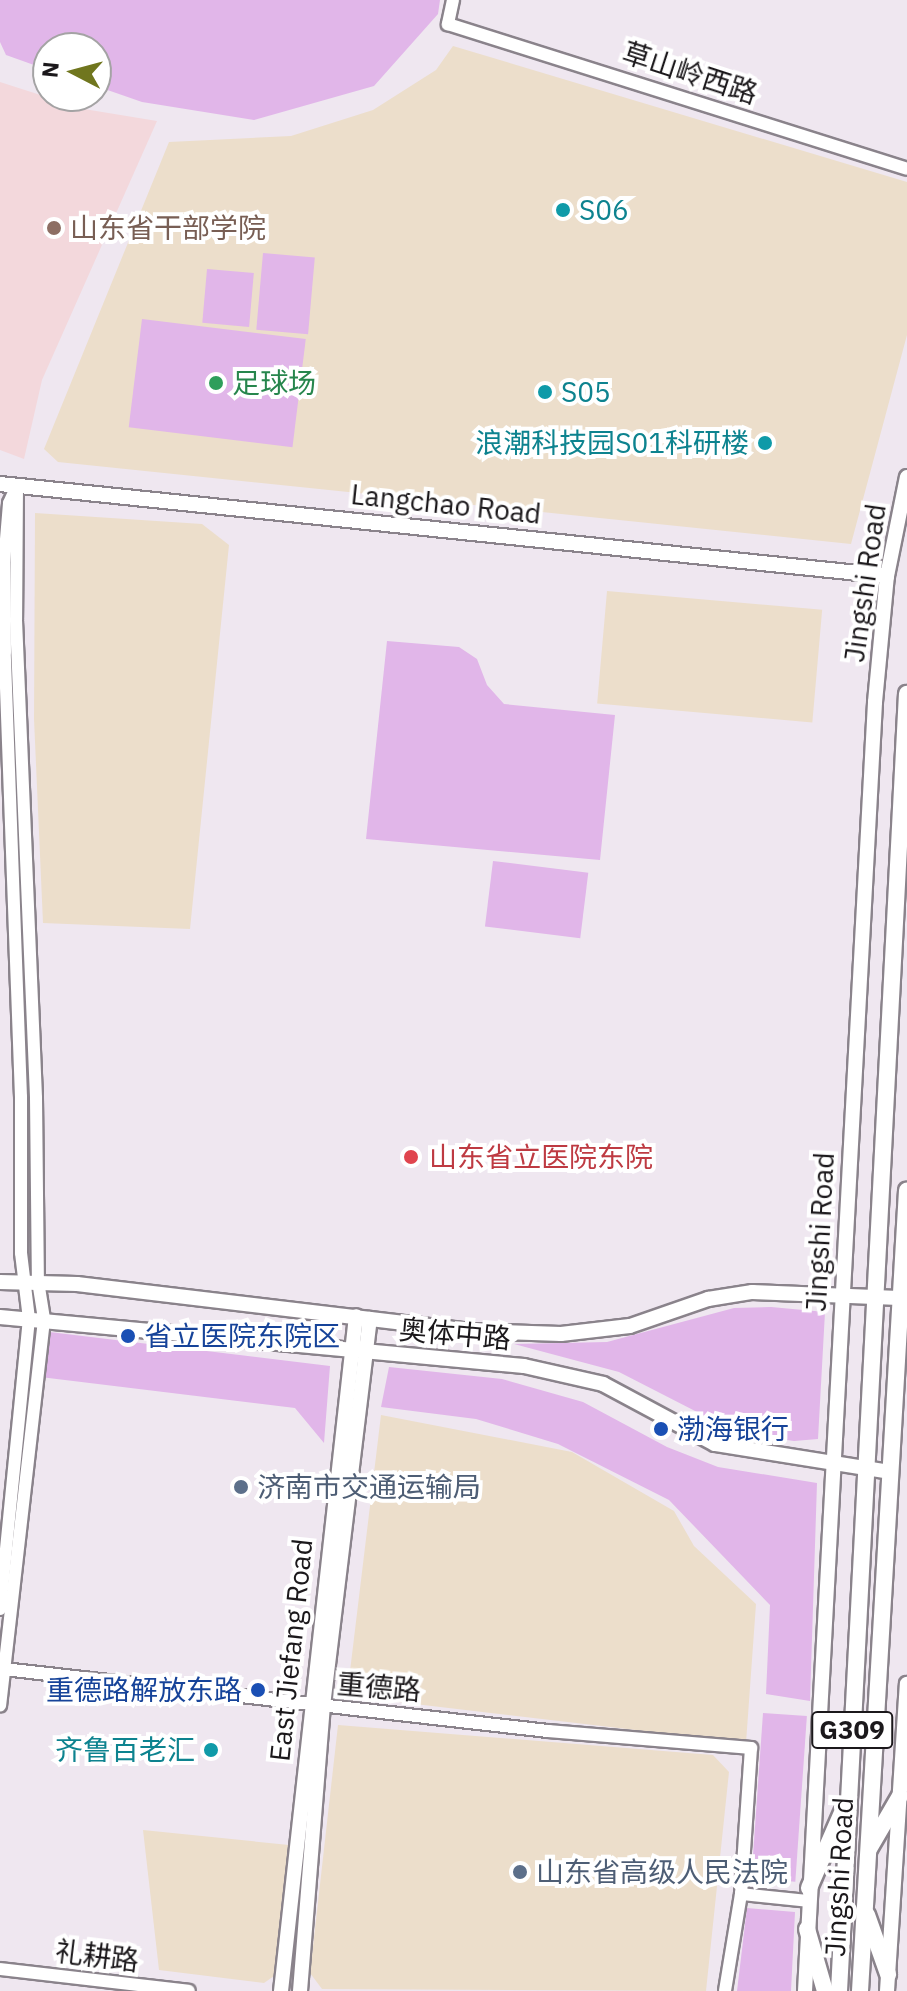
<!DOCTYPE html>
<meta charset="utf-8">
<style>
body{margin:0}
#map{position:relative;width:907px;height:1991px;overflow:hidden;background:#efe7f0;font-family:"IBM Plex Sans","Noto Sans SC",sans-serif}
div>[style]{position:absolute}
.commercial>*{inset:0;background:#ecdecb;transform-origin:0 0}
.education>*{inset:0;background:#f3d8dc}
.green>*{inset:0;background:#e1b6e9;transform-origin:0 0}
.roads{filter:drop-shadow(2px 0 #8a838b) drop-shadow(-2px 0 #8a838b) drop-shadow(0 2px #8a838b) drop-shadow(0 -2px #8a838b)}
.tertiary>*{height:12px;margin:-6px;padding:0 6px;transform-origin:6px;border-radius:6px;background:#fff}
.secondary>*{height:14px;margin:-7px;padding:0 7px;transform-origin:7px;border-radius:7px;background:#fff}
.primary>*{height:14px;margin:-7px;padding:0 7px;transform-origin:7px;border-radius:7px;background:#fff}
.trunk>*{height:16px;margin:-8px;padding:0 8px;transform-origin:8px;border-radius:8px;background:#fff}
.dots>*{width:22px;height:22px;translate:-50% -50%;box-sizing:border-box;border:4px solid #fff;border-radius:50%}
span{translate:-50% -50%;white-space:nowrap;text-align:center;line-height:1.15;-webkit-text-stroke:8px #fff;paint-order:stroke}
.shield-label span{padding:2px 6px;background:#fff;border:2px solid;border-radius:6px;-webkit-text-stroke-width:0}
.shield-label{font-size:26px;color:#1b181b;font-weight:700}
.street-label{font-size:28px;color:#1b181b}
.culture-label{font-size:28px;color:#0d838f}
.left{translate:0 -50%;text-align:left}
.right{translate:-100% -50%;text-align:right}
.education-label{font-size:28px;color:#785e54}
.leisure-label{font-size:28px;color:#27864d}
.health-label{font-size:28px;color:#be3a42}
.transit-label{font-size:28px;color:#164399}
.service-label{font-size:28px;color:#4e5e75}
.north{position:absolute;left:32px;top:32px;width:80px;height:80px;box-sizing:border-box;background:#fff;border:2px solid #a4a3a4;border-radius:50%;rotate:276deg;font-size:22px;font-weight:700;line-height:32px;text-align:center;color:#1b181b}
.north::after{content:'';display:block;margin:auto;width:28px;height:36px;background:#70761e;clip-path:polygon(50% 0,100% 100%,50% 72%,0 100%)}
</style>
<div id="map">
<div class="commercial">
<i style="clip-path:polygon(453px 46px,907px 182px,907px 335px,851px 544px,58px 462px,44px 449px,169px 142px,291px 136px,373px 110px,436px 70px)"></i>
<i style="clip-path:polygon(35px 513px,202px 524px,229px 545px,190px 929px,43px 923px,34px 719px)"></i>
<i style="left:607px;top:591px;width:216px;height:113px;rotate:5deg"></i>
<i style="clip-path:polygon(381px 1415px,572px 1452px,674px 1511px,694px 1546px,756px 1604px,746px 1743px,347px 1696px)"></i>
<i style="clip-path:polygon(338px 1725px,713px 1755px,729px 1772px,706px 1991px,322px 1989px,310px 1973px)"></i>
<i style="clip-path:polygon(143px 1830px,289px 1845px,274px 1976px,264px 1983px,159px 1970px)"></i>
</div>
<div class="education">
<i style="clip-path:polygon(0 82px,84px 109px,157px 121px,42px 380px,24px 459px,0 450px)"></i>
</div>
<div class="green">
<i style="clip-path:polygon(0 0,440px 0,438px 14px,374px 86px,254px 120px,142px 102px,96px 86px,96px 48px,48px 48px,48px 70px,6px 55px,0 42px)"></i>
<i style="left:263px;top:253px;width:52px;height:77px;rotate:5deg"></i>
<i style="left:207px;top:269px;width:47px;height:54px;rotate:5deg"></i>
<i style="left:142px;top:319px;width:165px;height:109px;rotate:7deg"></i>
<i style="clip-path:polygon(387px 641px,459px 647px,477px 659px,487px 685px,504px 704px,615px 715px,600px 860px,366px 839px)"></i>
<i style="left:493px;top:861px;width:96px;height:66px;rotate:7deg"></i>
<i style="clip-path:polygon(771px 1307px,825px 1312px,818px 1439px,794px 1441px,738px 1433px,619px 1372px,514px 1344px,607px 1342px,734px 1308px)"></i>
<i style="clip-path:polygon(33px 1330px,330px 1366px,324px 1443px,295px 1408px,32px 1376px)"></i>
<i style="clip-path:polygon(389px 1367px,502px 1379px,583px 1402px,667px 1447px,718px 1467px,817px 1483px,810px 1701px,766px 1694px,770px 1605px,669px 1500px,558px 1444px,476px 1419px,381px 1407px)"></i>
<i style="left:763px;top:1713px;width:44px;height:166px;rotate:4deg"></i>
<i style="clip-path:polygon(747px 1908px,795px 1912px,791px 1991px,737px 1991px)"></i>
</div>
<div class="roads">
<div class="tertiary">
<i style="left:453px;top:0;width:25px;rotate:102deg"></i>
<i style="left:448px;top:24px;width:481px;rotate:17.5deg"></i>
<i style="left:0;top:1609px;width:291px;rotate:-84.3deg"></i>
<i style="left:29px;top:1319px;width:66px;rotate:-96.9deg"></i>
<i style="left:21px;top:1253px;width:156px;rotate:-90deg"></i>
<i style="left:21px;top:1097px;width:445px;rotate:-92.1deg"></i>
<i style="left:5px;top:652px;width:89px;rotate:-90.6deg"></i>
<i style="left:4px;top:563px;width:60px;rotate:-85.2deg"></i>
<i style="left:9px;top:503px;width:19px;rotate:-65deg"></i>
<i style="left:17px;top:486px;width:134px;rotate:90.4deg"></i>
<i style="left:16px;top:620px;width:478px;rotate:87.6deg"></i>
<i style="left:36px;top:1098px;width:183px;rotate:89.4deg"></i>
<i style="left:38px;top:1281px;width:39px;rotate:81deg"></i>
<i style="left:44px;top:1320px;width:388px;rotate:96.5deg"></i>
<i style="left:4px;top:1669px;width:548px;rotate:6.5deg"></i>
<i style="left:548px;top:1731px;width:204px;rotate:4.8deg"></i>
<i style="left:751px;top:1748px;width:146px;rotate:93.9deg"></i>
<i style="left:741px;top:1894px;width:98px;rotate:99.4deg"></i>
<i style="left:741px;top:1894px;width:68px;rotate:5.9deg"></i>
<i style="left:0;top:1969px;width:190px;rotate:6.6deg"></i>
</div>
<div class="secondary">
<i style="left:0;top:484px;width:892px;rotate:5.92deg"></i>
<i style="left:805px;top:1991px;width:1291px;rotate:-86.89deg"></i>
<i style="left:875px;top:702px;width:127px;rotate:-84.6deg"></i>
<i style="left:887px;top:576px;width:101px;rotate:-78.6deg"></i>
<i style="left:887px;top:1991px;width:308px;rotate:-86.3deg"></i>
</div>
<div class="primary">
<i style="left:0;top:1282px;width:77px;rotate:1.5deg"></i>
<i style="left:77px;top:1284px;width:397px;rotate:6.8deg"></i>
<i style="left:471px;top:1331px;width:90px;rotate:1.9deg"></i>
<i style="left:561px;top:1334px;width:69px;rotate:-6.6deg"></i>
<i style="left:630px;top:1326px;width:83px;rotate:-19.1deg"></i>
<i style="left:708px;top:1299px;width:45px;rotate:-9deg"></i>
<i style="left:752px;top:1292px;width:147px;rotate:2.3deg"></i>
<i style="left:0;top:1317px;width:526px;rotate:5.34deg"></i>
<i style="left:524px;top:1366px;width:81px;rotate:12.8deg"></i>
<i style="left:603px;top:1384px;width:127px;rotate:28.2deg"></i>
<i style="left:715px;top:1444px;width:176px;rotate:9.1deg"></i>
<i style="left:281px;top:1991px;width:679px;rotate:-83.66deg"></i>
<i style="left:300px;top:1991px;width:286px;rotate:-85.4deg"></i>
<i style="left:323px;top:1706px;width:390px;rotate:-83.1deg"></i>
</div>
<div class="trunk">
<i style="left:869px;top:1849px;width:61px;rotate:-59.7deg"></i>
<i style="left:809px;top:1888px;width:85px;rotate:-66.4deg"></i>
<i style="left:867px;top:1915px;width:63px;rotate:70.4deg"></i>
<i style="left:807px;top:1929px;width:65px;rotate:73.8deg"></i>
<i style="left:839px;top:1991px;width:1299px;rotate:-87deg"></i>
<i style="left:860px;top:1991px;width:802px;rotate:-86.64deg"></i>
</div>
</div>
<div class="dots">
<i style="left:563px;top:210px;background:#0f9aa8"></i>
<i style="left:54px;top:228px;background:#8d6e63"></i>
<i style="left:216px;top:383px;background:#2e9e5b"></i>
<i style="left:545px;top:392px;background:#0f9aa8"></i>
<i style="left:765px;top:443px;background:#0f9aa8"></i>
<i style="left:411px;top:1157px;background:#e0444e"></i>
<i style="left:128px;top:1336px;background:#1a4fb4"></i>
<i style="left:661px;top:1429px;background:#1a4fb4"></i>
<i style="left:241px;top:1487px;background:#5c6f8a"></i>
<i style="left:258px;top:1690px;background:#1a4fb4"></i>
<i style="left:211px;top:1750px;background:#0f9aa8"></i>
<i style="left:520px;top:1872px;background:#5c6f8a"></i>
</div>
<div class="shield-label">
<span style="left:852px;top:1730px">G309</span>
</div>
<div class="street-label">
<span style="left:690px;top:73px;rotate:18deg">草山岭西路</span>
<span style="left:446px;top:504px;rotate:6deg">Langchao Road</span>
<span style="left:865px;top:583px;rotate:-82deg">Jingshi Road</span>
<span style="left:820px;top:1232px;rotate:-87deg">Jingshi Road</span>
<span style="left:455px;top:1334px;rotate:5deg">奥体中路</span>
<span style="left:291px;top:1650px;rotate:-84deg">East Jiefang Road</span>
<span style="left:379px;top:1687px;rotate:5deg">重德路</span>
<span style="left:839px;top:1877px;rotate:-87deg">Jingshi Road</span>
<span style="left:97px;top:1956px;rotate:7deg">礼耕路</span>
</div>
<div class="culture-label">
<span class="left" style="left:579px;top:210px">S06</span>
<span class="left" style="left:561px;top:392px">S05</span>
<span class="right" style="left:749px;top:443px">浪潮科技园S01科研楼</span>
<span class="right" style="left:195px;top:1750px">齐鲁百老汇</span>
</div>
<div class="education-label">
<span class="left" style="left:70px;top:228px">山东省干部学院</span>
</div>
<div class="leisure-label">
<span class="left" style="left:232px;top:383px">足球场</span>
</div>
<div class="health-label">
<span class="left" style="left:429px;top:1157px">山东省立医院东院</span>
</div>
<div class="transit-label">
<span class="left" style="left:144px;top:1336px">省立医院东院区</span>
<span class="left" style="left:677px;top:1429px">渤海银行</span>
<span class="right" style="left:242px;top:1690px">重德路解放东路</span>
</div>
<div class="service-label">
<span class="left" style="left:257px;top:1487px">济南市交通运输局</span>
<span class="left" style="left:536px;top:1872px">山东省高级人民法院</span>
</div>
<div class="north">N</div>
</div>
